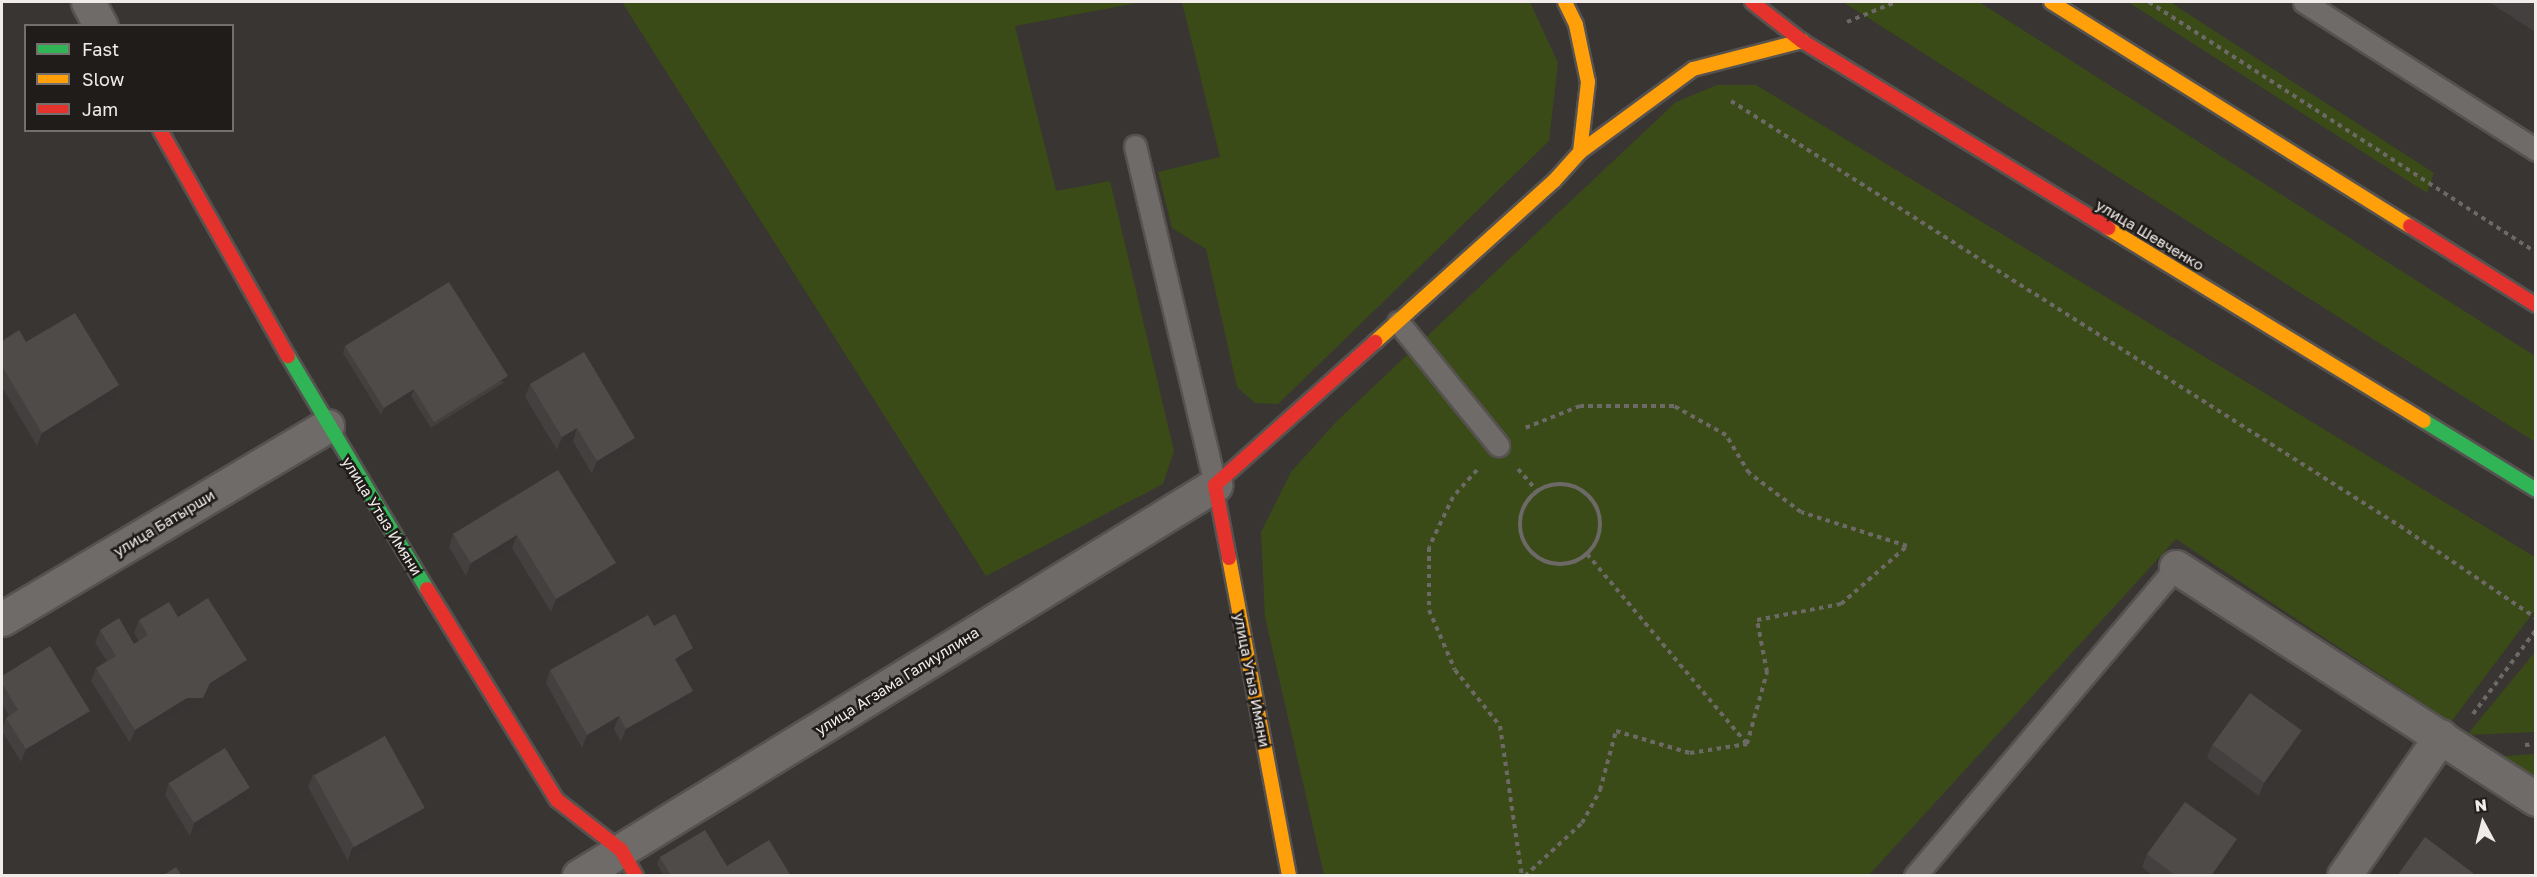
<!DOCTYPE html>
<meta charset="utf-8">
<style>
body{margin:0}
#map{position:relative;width:2537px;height:877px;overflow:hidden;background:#383532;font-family:"Golos Text",sans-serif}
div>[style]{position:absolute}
.green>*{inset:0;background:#3b4b17}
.path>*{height:4px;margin-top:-2px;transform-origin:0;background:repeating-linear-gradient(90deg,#6c6967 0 4.5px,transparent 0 9px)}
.path>.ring{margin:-2px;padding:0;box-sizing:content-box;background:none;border:4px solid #6c6967;border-radius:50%}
.roads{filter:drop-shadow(2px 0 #565250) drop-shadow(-2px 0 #565250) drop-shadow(0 2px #565250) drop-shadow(0 -2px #565250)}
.lane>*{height:21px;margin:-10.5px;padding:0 10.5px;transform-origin:10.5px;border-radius:10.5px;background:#6e6b68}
.street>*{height:33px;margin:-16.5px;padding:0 16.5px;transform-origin:16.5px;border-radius:16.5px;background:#6e6b68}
.fast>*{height:14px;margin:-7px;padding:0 7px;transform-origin:7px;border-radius:7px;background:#30b455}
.slow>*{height:14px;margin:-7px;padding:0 7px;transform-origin:7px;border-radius:7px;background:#ff9f0a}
.jam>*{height:14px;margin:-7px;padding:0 7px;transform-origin:7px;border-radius:7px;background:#e5322d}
.wall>*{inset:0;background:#44403f}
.shaded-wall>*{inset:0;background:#373433;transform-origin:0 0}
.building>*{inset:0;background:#4f4b49;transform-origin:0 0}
span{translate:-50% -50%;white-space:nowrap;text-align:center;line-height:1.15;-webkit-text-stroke:5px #201c1a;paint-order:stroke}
.street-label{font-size:15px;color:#f1ece9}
.frame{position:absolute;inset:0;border:3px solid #f1ece9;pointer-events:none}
.legend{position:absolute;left:24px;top:24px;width:210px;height:108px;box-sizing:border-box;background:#201c1a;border:2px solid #746f6d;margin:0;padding:8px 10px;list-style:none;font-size:18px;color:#f1ece9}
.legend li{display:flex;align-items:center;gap:12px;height:30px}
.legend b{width:30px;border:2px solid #746f6d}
.north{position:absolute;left:2453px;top:793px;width:60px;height:60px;-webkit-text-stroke:4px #201c1a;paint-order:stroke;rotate:353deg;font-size:16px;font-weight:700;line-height:24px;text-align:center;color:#f1ece9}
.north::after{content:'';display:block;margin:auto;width:21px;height:27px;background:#f1ece9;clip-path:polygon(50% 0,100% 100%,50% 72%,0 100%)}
</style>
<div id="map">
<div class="green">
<i style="clip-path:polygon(622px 2px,1142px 2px,1015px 26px,1056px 191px,1110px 181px,1174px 451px,1163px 484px,986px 576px)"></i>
<i style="clip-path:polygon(1182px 2px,1530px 2px,1558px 63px,1549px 141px,1278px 404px,1255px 403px,1237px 387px,1206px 249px,1172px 228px,1158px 172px,1220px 157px)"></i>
<i style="clip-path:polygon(1843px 2px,1979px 2px,2535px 356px,2535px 442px)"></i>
<i style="clip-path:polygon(2128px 2px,2170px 2px,2434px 173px,2427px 193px)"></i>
<i style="clip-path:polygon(1717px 85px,1756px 85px,2535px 557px,2535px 610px,2451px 722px,2176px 539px,1869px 875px,1324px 875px,1265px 617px,1261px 532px,1291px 472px,1337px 421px,1676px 102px)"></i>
<i style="clip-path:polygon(2535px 652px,2535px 732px,2467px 735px)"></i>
<i style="clip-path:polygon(2535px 754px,2535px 786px,2492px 757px)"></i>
</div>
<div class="path">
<i style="left:2149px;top:2px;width:461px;rotate:32.9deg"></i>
<i style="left:1847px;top:22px;width:53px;rotate:-22.2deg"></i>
<i style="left:1731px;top:101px;width:793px;rotate:32.43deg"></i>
<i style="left:2400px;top:526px;width:164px;rotate:34.1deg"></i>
<i style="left:1518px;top:469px;width:29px;rotate:49deg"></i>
<i style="left:1477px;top:470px;width:36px;rotate:132deg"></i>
<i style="left:1453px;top:497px;width:55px;rotate:115.6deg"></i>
<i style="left:1429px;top:547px;width:63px;rotate:90deg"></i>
<i style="left:1429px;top:610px;width:65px;rotate:66.6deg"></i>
<i style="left:1455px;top:670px;width:72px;rotate:51.2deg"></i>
<i style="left:1500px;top:726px;width:152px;rotate:81.7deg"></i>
<i class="ring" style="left:1520px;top:484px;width:76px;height:76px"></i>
<i style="left:1587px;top:554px;width:248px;rotate:49.9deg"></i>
<i style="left:2473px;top:714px;width:105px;rotate:-53.1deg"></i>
<i style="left:2525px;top:745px;width:11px;rotate:-5deg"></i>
<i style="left:1525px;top:876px;width:78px;rotate:-42.9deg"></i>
<i style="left:1582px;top:823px;width:38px;rotate:-61deg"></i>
<i style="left:1600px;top:790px;width:61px;rotate:-74.8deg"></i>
<i style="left:1616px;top:731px;width:77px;rotate:16.6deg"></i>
<i style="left:1690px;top:753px;width:58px;rotate:-9deg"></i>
<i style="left:1747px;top:744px;width:75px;rotate:-74.5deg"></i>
<i style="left:1767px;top:672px;width:53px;rotate:-100.9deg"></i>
<i style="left:1757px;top:620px;width:86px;rotate:-10.8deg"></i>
<i style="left:1841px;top:604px;width:88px;rotate:-41.3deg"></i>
<i style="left:1907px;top:546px;width:111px;rotate:-162.2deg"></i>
<i style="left:1801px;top:512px;width:65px;rotate:-143.1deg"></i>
<i style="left:1749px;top:473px;width:44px;rotate:-121.2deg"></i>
<i style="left:1726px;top:435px;width:60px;rotate:-150.9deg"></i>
<i style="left:1674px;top:406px;width:94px;rotate:180deg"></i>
<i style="left:1580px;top:406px;width:59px;rotate:158.2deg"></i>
</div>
<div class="roads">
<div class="lane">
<i style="left:2304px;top:2px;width:275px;rotate:32.5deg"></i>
<i style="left:1135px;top:146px;width:348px;rotate:76.7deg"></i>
<i style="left:1398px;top:322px;width:159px;rotate:50.9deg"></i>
<i style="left:1915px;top:876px;width:404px;rotate:-49.8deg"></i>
</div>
<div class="street">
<i style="left:88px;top:2px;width:27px;rotate:62deg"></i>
<i style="left:2176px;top:567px;width:428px;rotate:32.8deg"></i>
<i style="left:2px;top:619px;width:378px;rotate:-30.7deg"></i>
<i style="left:579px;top:876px;width:747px;rotate:-31.58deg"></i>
<i style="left:2344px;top:876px;width:170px;rotate:-55.3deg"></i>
</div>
<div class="fast">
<i style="left:288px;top:356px;width:271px;rotate:59.2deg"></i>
<i style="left:2424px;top:421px;width:132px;rotate:31.6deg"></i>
</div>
<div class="slow">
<i style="left:1565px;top:2px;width:25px;rotate:64deg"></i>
<i style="left:1576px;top:25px;width:58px;rotate:78.1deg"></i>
<i style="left:1588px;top:82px;width:70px;rotate:96.5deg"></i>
<i style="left:2051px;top:2px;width:423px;rotate:32deg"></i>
<i style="left:2108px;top:228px;width:370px;rotate:31.4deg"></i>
<i style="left:1375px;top:342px;width:241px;rotate:-42deg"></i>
<i style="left:1554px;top:181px;width:39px;rotate:-48deg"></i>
<i style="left:1580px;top:152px;width:140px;rotate:-36.3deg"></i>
<i style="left:1693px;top:69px;width:113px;rotate:-14.4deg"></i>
<i style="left:1229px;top:558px;width:324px;rotate:79.3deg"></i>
</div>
<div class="jam">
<i style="left:1752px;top:2px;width:63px;rotate:38deg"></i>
<i style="left:1802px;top:41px;width:359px;rotate:31.4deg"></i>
<i style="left:160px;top:130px;width:260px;rotate:60.5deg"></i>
<i style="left:2410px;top:226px;width:149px;rotate:32.1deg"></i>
<i style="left:1229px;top:558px;width:74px;rotate:-100.9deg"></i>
<i style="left:1215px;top:485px;width:215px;rotate:-41.8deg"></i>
<i style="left:427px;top:589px;width:248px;rotate:58.4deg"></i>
<i style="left:557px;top:800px;width:81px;rotate:38deg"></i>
<i style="left:621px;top:850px;width:30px;rotate:60deg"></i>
</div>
</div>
<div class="wall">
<i style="clip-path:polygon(2489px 2px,2535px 2px,2535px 32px)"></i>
<i style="clip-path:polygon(2px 341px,26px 342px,119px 385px,115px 398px,37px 446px,2px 387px)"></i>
<i style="clip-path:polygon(345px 346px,505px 382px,431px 428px,411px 396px,381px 415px,343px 353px)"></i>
<i style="clip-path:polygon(530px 384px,630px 451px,592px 474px,573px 441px,557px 450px,525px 397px)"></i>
<i style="clip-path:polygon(558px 470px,611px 576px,551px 612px,512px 548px,466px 576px,449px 547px,453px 534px)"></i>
<i style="clip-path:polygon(178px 617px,242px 673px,205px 696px,198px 711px,182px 711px,130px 743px,91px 681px,96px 668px,107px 661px,95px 643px,100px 630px,134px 644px,139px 641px,134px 633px,139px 620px)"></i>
<i style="clip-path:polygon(654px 626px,693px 648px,689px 661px,679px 667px,693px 691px,688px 704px,621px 742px,614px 729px,582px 748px,546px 683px,550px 670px)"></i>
<i style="clip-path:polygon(2px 676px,90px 711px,85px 724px,21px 762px,2px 731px,6px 718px,9px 716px,2px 704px)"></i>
<i style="clip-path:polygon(2297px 744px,2259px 796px,2207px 758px,2212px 745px)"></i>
<i style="clip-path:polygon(313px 774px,425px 808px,420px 821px,348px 861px,308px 787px)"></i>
<i style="clip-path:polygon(169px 782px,245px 801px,190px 836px,165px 795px)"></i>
<i style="clip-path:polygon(2232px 852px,2215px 876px,2153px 876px,2142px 867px,2147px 854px)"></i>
<i style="clip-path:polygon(660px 857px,727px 866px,791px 876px,664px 876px,657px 864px)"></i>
</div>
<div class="shaded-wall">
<i style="left:508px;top:376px;width:7px;height:87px;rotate:117deg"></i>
<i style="clip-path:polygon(119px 385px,115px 398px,37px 446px,42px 433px)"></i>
<i style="clip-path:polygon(414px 389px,411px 396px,381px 415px,384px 408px)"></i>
<i style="clip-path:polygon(577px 428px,573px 441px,557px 450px,562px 437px)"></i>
<i style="clip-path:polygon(635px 438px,630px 451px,592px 474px,597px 461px)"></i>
<i style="clip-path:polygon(517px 535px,512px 548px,466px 576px,471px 563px)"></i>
<i style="clip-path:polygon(616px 563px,611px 576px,551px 612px,556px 599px)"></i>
<i style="clip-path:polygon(693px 648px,689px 661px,670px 672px,675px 659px)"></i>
<i style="clip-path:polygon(247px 660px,242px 673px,205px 696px,198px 711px,182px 711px,130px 743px,135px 730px)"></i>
<i style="clip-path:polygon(693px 691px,688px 704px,621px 742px,626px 729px)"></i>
<i style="clip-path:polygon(90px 711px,85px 724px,21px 762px,26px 749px)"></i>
<i style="clip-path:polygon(619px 716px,614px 729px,582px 748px,587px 735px)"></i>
<i style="clip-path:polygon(2302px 731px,2297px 744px,2259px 796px,2264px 783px)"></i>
<i style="clip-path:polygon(250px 788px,245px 801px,190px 836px,194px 823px)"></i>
<i style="clip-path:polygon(425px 808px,420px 821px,348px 861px,352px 848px)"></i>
<i style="clip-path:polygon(2237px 839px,2232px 852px,2215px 876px,2211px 876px)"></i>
</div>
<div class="building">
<i style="clip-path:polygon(449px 282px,508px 376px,434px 422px,414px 389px,384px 408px,345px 346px)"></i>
<i style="clip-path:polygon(75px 313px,119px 385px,42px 433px,2px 366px,2px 356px,3px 356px,2px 353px,2px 341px,19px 330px,26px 342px)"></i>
<i style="clip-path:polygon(584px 352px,635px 438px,597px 461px,577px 428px,562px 437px,530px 384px)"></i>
<i style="clip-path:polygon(558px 470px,616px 563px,556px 599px,517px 535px,471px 563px,453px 534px)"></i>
<i style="clip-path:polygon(208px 598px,247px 660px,210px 683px,203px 698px,187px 698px,135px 730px,96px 668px,116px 656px,100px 630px,119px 618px,134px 644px,148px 635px,139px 620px,169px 602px,178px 617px)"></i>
<i style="clip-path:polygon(675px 614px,693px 648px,675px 659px,693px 691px,626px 729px,619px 716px,587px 735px,550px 670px,648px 615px,654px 626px)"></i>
<i style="clip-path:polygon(50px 646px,90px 711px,26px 749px,6px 718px,18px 710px,2px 683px,2px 676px)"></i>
<i style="left:2250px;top:693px;width:64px;height:64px;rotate:36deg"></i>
<i style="left:385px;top:736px;width:82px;height:81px;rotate:61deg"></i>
<i style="left:225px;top:748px;width:47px;height:66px;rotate:58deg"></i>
<i style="clip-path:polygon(2185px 802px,2237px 839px,2211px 876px,2176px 876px,2147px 854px)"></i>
<i style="clip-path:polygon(705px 830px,727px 866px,769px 840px,791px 876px,671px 876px,660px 857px)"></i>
<i style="clip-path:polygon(2425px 837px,2477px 876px,2397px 876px)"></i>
<i style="clip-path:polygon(176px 867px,182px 876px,162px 876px)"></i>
</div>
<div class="street-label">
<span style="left:2150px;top:235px;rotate:31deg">улица Шевченко</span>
<span style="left:382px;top:516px;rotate:58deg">улица Утыз Имяни</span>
<span style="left:164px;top:523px;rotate:-31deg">улица Батырши</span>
<span style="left:1252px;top:680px;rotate:79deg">улица Утыз Имяни</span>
<span style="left:897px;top:681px;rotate:-32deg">улица Агзама Галиуллина</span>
</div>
<div class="frame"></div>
<ul class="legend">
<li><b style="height:8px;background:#30b455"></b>Fast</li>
<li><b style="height:8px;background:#ff9f0a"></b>Slow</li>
<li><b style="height:8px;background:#e5322d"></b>Jam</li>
</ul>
<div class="north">N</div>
</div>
